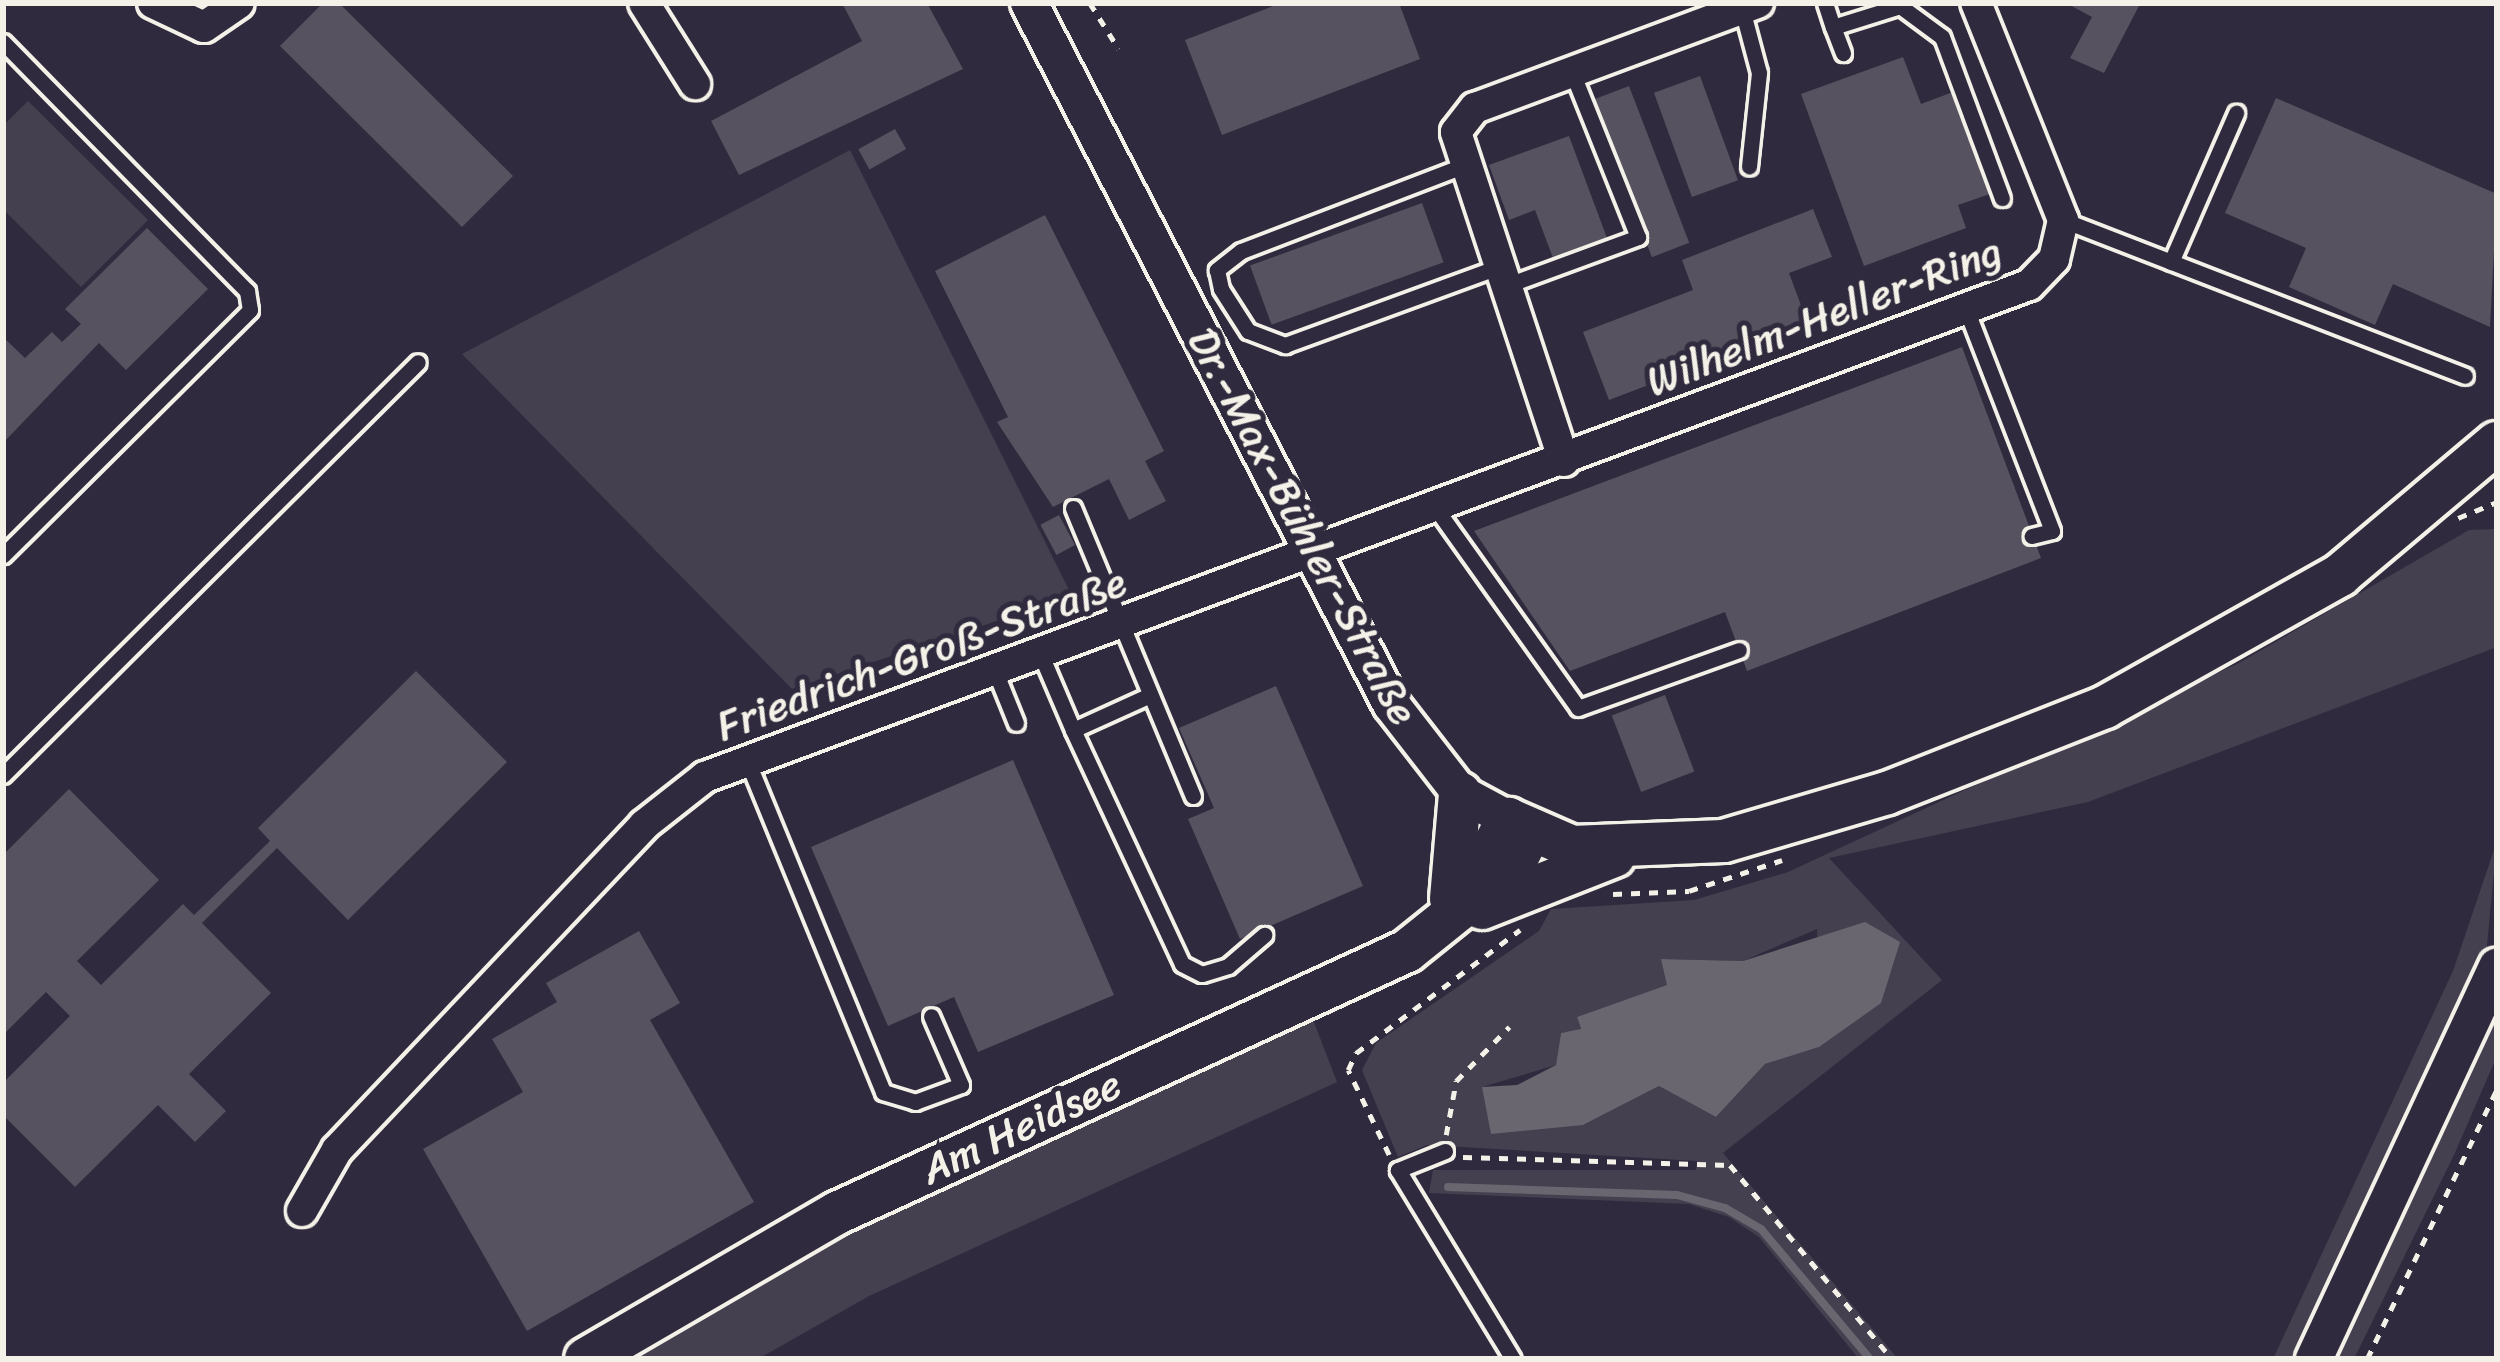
<!DOCTYPE html>
<meta charset="utf-8">
<style>
body{margin:0}
#map{position:relative;width:2500px;height:1362px;overflow:hidden;background:#2f2a3d;font-family:Sriracha,sans-serif}
div>[style]{position:absolute}
.green>*{inset:0;background:#454050}
.water>*{inset:0;background:#6a6670}
.stream>*{height:8px;margin:-4px;padding:0 4px;transform-origin:4px;border-radius:4px;background:#6a6670}
.building>*{inset:0;background:#56525f;transform-origin:0 0}
.path>*{height:4.5px;margin-top:-2.25px;transform-origin:0;background:repeating-linear-gradient(90deg,#f4f1e8 0 9px,transparent 0 18px)}
.roads{filter:drop-shadow(3px 0 #f4f1e8) drop-shadow(-3px 0 #f4f1e8) drop-shadow(0 3px #f4f1e8) drop-shadow(0 -3px #f4f1e8)}
.service>*{height:15px;margin:-7.5px;padding:0 7.5px;transform-origin:7.5px;border-radius:7.5px;background:#2f2a3d}
.minor>*{height:30px;margin:-15px;padding:0 15px;transform-origin:15px;border-radius:15px;background:#2f2a3d}
.tertiary>*{height:36px;margin:-18px;padding:0 18px;transform-origin:18px;border-radius:18px;background:#2f2a3d}
.secondary>*{height:42px;margin:-21px;padding:0 21px;transform-origin:21px;border-radius:21px;background:#2f2a3d}
span{translate:-50% -50%;white-space:nowrap;text-align:center;line-height:1.15;-webkit-text-stroke:10px #2f2a3d;paint-order:stroke}
.street-label{font-size:42px;color:#f4f1e8}
.frame{position:absolute;inset:0;border:6px solid #f4f1e8;pointer-events:none}
</style>
<div id="map">
<div class="green">
<i style="clip-path:polygon(28px 101px,148px 220px,81px 287px,3px 209px,3px 126px)"></i>
<i style="clip-path:polygon(850px 150px,1072px 596px,792px 689px,462px 354px)"></i>
<i style="clip-path:polygon(evenodd,2497px 529px,2497px 647px,2088px 802px,1829px 858px,1942px 980px,1723px 1153px,1898px 1359px,1859px 1359px,1759px 1237px,1729px 1217px,1689px 1204px,1429px 1193px,1433px 1170px,1696px 1170px,1697px 1161px,1427px 1145px,1398px 1157px,1362px 1070px,1376px 1043px,1539px 931px,1551px 909px,1694px 900px,1788px 872px,2239px 663px,2469px 530px,2497px 529px,1817px 929px,1819px 1047px,1765px 1064px,1716px 1117px,1659px 1086px,1583px 1125px,1482px 1087px,1556px 1065px,1561px 1033px,1581px 1030px,1577px 1017px,1668px 985px,1662px 959px,1743px 961px,1817px 929px)"></i>
<i style="clip-path:polygon(2497px 841px,2486px 955px,2294px 1359px,2273px 1359px,2453px 971px)"></i>
<i style="clip-path:polygon(2497px 993px,2497px 1056px,2454px 1155px,2354px 1359px,2325px 1359px)"></i>
<i style="clip-path:polygon(1312px 1017px,1337px 1082px,869px 1296px,758px 1359px,619px 1359px,828px 1240px)"></i>
</div>
<div class="water">
<i style="clip-path:polygon(1865px 922px,1900px 942px,1881px 1003px,1819px 1047px,1765px 1064px,1716px 1117px,1659px 1086px,1583px 1125px,1491px 1134px,1482px 1087px,1517px 1085px,1556px 1065px,1561px 1033px,1581px 1029px,1577px 1017px,1667px 985px,1661px 959px,1743px 961px)"></i>
</div>
<div class="stream">
<i style="left:1448px;top:1187px;width:229px;rotate:2deg"></i>
<i style="left:1677px;top:1195px;width:50px;rotate:15.2deg"></i>
<i style="left:1725px;top:1208px;width:42px;rotate:30.3deg"></i>
<i style="left:1761px;top:1229px;width:170px;rotate:50deg"></i>
</div>
<div class="building">
<i style="clip-path:polygon(323px 3px,339px 3px,513px 176px,462px 227px,280px 46px)"></i>
<i style="clip-path:polygon(842px 3px,927px 3px,963px 69px,739px 175px,711px 121px,862px 41px)"></i>
<i style="clip-path:polygon(1281px 3px,1399px 3px,1420px 59px,1222px 135px,1185px 40px)"></i>
<i style="clip-path:polygon(2066px 3px,2140px 4px,2104px 73px,2070px 58px,2092px 17px)"></i>
<i style="clip-path:polygon(1903px 57px,1921px 104px,1953px 92px,1990px 194px,1958px 205px,1966px 228px,1864px 266px,1801px 94px)"></i>
<i style="left:1700px;top:76px;width:111px;height:49px;rotate:70deg"></i>
<i style="left:1629px;top:86px;width:168px;height:40px;rotate:69deg"></i>
<i style="clip-path:polygon(2276px 98px,2497px 194px,2490px 327px,2393px 284px,2375px 325px,2289px 287px,2306px 248px,2225px 213px)"></i>
<i style="left:895px;top:129px;width:23px;height:42px;rotate:61deg"></i>
<i style="clip-path:polygon(1569px 136px,1607px 238px,1553px 258px,1535px 210px,1509px 220px,1489px 165px)"></i>
<i style="left:1422px;top:203px;width:63px;height:183px;rotate:70deg"></i>
<i style="clip-path:polygon(1813px 209px,1832px 257px,1789px 273px,1808px 324px,1609px 400px,1583px 332px,1693px 290px,1682px 260px)"></i>
<i style="clip-path:polygon(1045px 215px,1164px 451px,1145px 461px,1166px 501px,1129px 520px,1109px 479px,1053px 507px,997px 422px,1008px 417px,935px 271px)"></i>
<i style="clip-path:polygon(147px 228px,208px 289px,126px 370px,99px 343px,3px 443px,3px 337px,25px 358px,52px 332px,62px 342px,81px 324px,65px 309px)"></i>
<i style="clip-path:polygon(1962px 347px,2041px 558px,1747px 671px,1725px 612px,1570px 671px,1474px 531px)"></i>
<i style="left:1059px;top:515px;width:34px;height:21px;rotate:62deg"></i>
<i style="clip-path:polygon(416px 671px,507px 762px,348px 920px,277px 848px,202px 923px,271px 993px,189px 1074px,226px 1111px,195px 1142px,158px 1105px,75px 1187px,3px 1115px,3px 1083px,70px 1016px,46px 992px,3px 1035px,3px 855px,69px 789px,159px 880px,77px 961px,101px 985px,183px 904px,194px 915px,270px 841px,258px 828px)"></i>
<i style="clip-path:polygon(1276px 686px,1363px 886px,1240px 939px,1188px 819px,1214px 808px,1179px 728px)"></i>
<i style="left:1665px;top:695px;width:82px;height:57px;rotate:69deg"></i>
<i style="clip-path:polygon(1013px 760px,1114px 995px,978px 1052px,954px 997px,888px 1026px,811px 847px)"></i>
<i style="clip-path:polygon(639px 931px,680px 1003px,650px 1020px,754px 1202px,527px 1331px,423px 1149px,523px 1092px,492px 1039px,557px 1002px,546px 983px)"></i>
</div>
<div class="path">
<i style="left:1090px;top:3px;width:54px;rotate:57.8deg"></i>
<i style="left:2458px;top:518px;width:42px;rotate:-22.3deg"></i>
<i style="left:1613px;top:894px;width:76px;rotate:-2.3deg"></i>
<i style="left:1689px;top:891px;width:98px;rotate:-18.4deg"></i>
<i style="left:1446px;top:1135px;width:55px;rotate:-79.5deg"></i>
<i style="left:1456px;top:1081px;width:76px;rotate:-45.5deg"></i>
<i style="left:1389px;top:1155px;width:94px;rotate:-115.8deg"></i>
<i style="left:1348px;top:1070px;width:19px;rotate:-65deg"></i>
<i style="left:1356px;top:1053px;width:205px;rotate:-36.9deg"></i>
<i style="left:1463px;top:1157px;width:267px;rotate:1.7deg"></i>
<i style="left:1730px;top:1165px;width:253px;rotate:50.1deg"></i>
<i style="left:2367px;top:1359px;width:300px;rotate:-64.3deg"></i>
</div>
<div class="roads">
<div class="service">
<i style="left:1825px;top:3px;width:25px;rotate:72deg"></i>
<i style="left:1833px;top:27px;width:70px;rotate:-17.4deg"></i>
<i style="left:1900px;top:6px;width:52px;rotate:36.4deg"></i>
<i style="left:1942px;top:37px;width:172px;rotate:69.6deg"></i>
<i style="left:1742px;top:9px;width:66px;rotate:75.1deg"></i>
<i style="left:1759px;top:73px;width:94px;rotate:96.1deg"></i>
<i style="left:1833px;top:27px;width:28px;rotate:69deg"></i>
<i style="left:3px;top:42px;width:349px;rotate:45.6deg"></i>
<i style="left:247px;top:291px;width:19px;rotate:81deg"></i>
<i style="left:250px;top:310px;width:348px;rotate:135.2deg"></i>
<i style="left:1460px;top:167px;width:235px;rotate:159deg"></i>
<i style="left:1241px;top:251px;width:31px;rotate:142deg"></i>
<i style="left:1217px;top:270px;width:19px;rotate:78deg"></i>
<i style="left:1221px;top:289px;width:50px;rotate:57.3deg"></i>
<i style="left:1248px;top:331px;width:40px;rotate:21deg"></i>
<i style="left:1285px;top:345px;width:224px;rotate:-20.1deg"></i>
<i style="left:2063px;top:220px;width:431px;rotate:21.2deg"></i>
<i style="left:2171px;top:262px;width:163px;rotate:-66.4deg"></i>
<i style="left:1505px;top:286px;width:142px;rotate:-20.2deg"></i>
<i style="left:1638px;top:237px;width:178px;rotate:-111.8deg"></i>
<i style="left:1966px;top:309px;width:238px;rotate:68.8deg"></i>
<i style="left:2052px;top:531px;width:21px;rotate:166deg"></i>
<i style="left:1073px;top:508px;width:312px;rotate:67.4deg"></i>
<i style="left:1437px;top:510px;width:243px;rotate:54.5deg"></i>
<i style="left:1578px;top:708px;width:171px;rotate:-19.8deg"></i>
<i style="left:1041px;top:655px;width:82px;rotate:66.9deg"></i>
<i style="left:1073px;top:730px;width:85px;rotate:-24.4deg"></i>
<i style="left:995px;top:671px;width:56px;rotate:68deg"></i>
<i style="left:1073px;top:730px;width:258px;rotate:65deg"></i>
<i style="left:1182px;top:964px;width:22px;rotate:27deg"></i>
<i style="left:1202px;top:974px;width:27px;rotate:-17deg"></i>
<i style="left:1228px;top:966px;width:48px;rotate:-40.7deg"></i>
<i style="left:747px;top:760px;width:359px;rotate:67.7deg"></i>
<i style="left:883px;top:1092px;width:34px;rotate:17deg"></i>
<i style="left:915px;top:1102px;width:49px;rotate:-20.3deg"></i>
<i style="left:961px;top:1085px;width:75px;rotate:-113.5deg"></i>
<i style="left:3px;top:775px;width:585px;rotate:-44.86deg"></i>
<i style="left:1445px;top:1151px;width:51px;rotate:158deg"></i>
<i style="left:1398px;top:1170px;width:221px;rotate:58.7deg"></i>
</div>
<div class="minor">
<i style="left:153px;top:3px;width:56px;rotate:25.2deg"></i>
<i style="left:204px;top:27px;width:42px;rotate:-34.4deg"></i>
<i style="left:644px;top:3px;width:96px;rotate:57.8deg"></i>
<i style="left:1564px;top:461px;width:346px;rotate:-108.2deg"></i>
<i style="left:1456px;top:132px;width:31px;rotate:-52deg"></i>
<i style="left:1475px;top:108px;width:302px;rotate:-20.4deg"></i>
<i style="left:302px;top:1211px;width:70px;rotate:-60.2deg"></i>
<i style="left:337px;top:1150px;width:447px;rotate:-46.6deg"></i>
<i style="left:644px;top:825px;width:78px;rotate:-38.2deg"></i>
<i style="left:705px;top:777px;width:1412px;rotate:-20.39deg"></i>
<i style="left:2029px;top:285px;width:36px;rotate:-46deg"></i>
<i style="left:2054px;top:259px;width:40px;rotate:-77deg"></i>
<i style="left:2063px;top:220px;width:234px;rotate:-111.8deg"></i>
</div>
<div class="tertiary">
<i style="left:1029px;top:3px;width:789px;rotate:62.69deg"></i>
<i style="left:1391px;top:704px;width:113px;rotate:52.2deg"></i>
<i style="left:1460px;top:793px;width:55px;rotate:28.4deg"></i>
<i style="left:2314px;top:1359px;width:433px;rotate:-65deg"></i>
</div>
<div class="secondary">
<i style="left:1451px;top:899px;width:106px;rotate:-85.1deg"></i>
<i style="left:1461px;top:908px;width:101px;rotate:-62.2deg"></i>
<i style="left:1508px;top:819px;width:70px;rotate:23.6deg"></i>
<i style="left:1572px;top:847px;width:152px;rotate:-2.3deg"></i>
<i style="left:1724px;top:841px;width:170px;rotate:-16.4deg"></i>
<i style="left:1887px;top:793px;width:234px;rotate:-21.5deg"></i>
<i style="left:2105px;top:707px;width:270px;rotate:-29.3deg"></i>
<i style="left:2340px;top:575px;width:205px;rotate:-40.1deg"></i>
<i style="left:1482px;top:908px;width:142px;rotate:-21.5deg"></i>
<i style="left:586px;top:1359px;width:290px;rotate:-30.2deg"></i>
<i style="left:837px;top:1213px;width:627px;rotate:-24.69deg"></i>
<i style="left:1407px;top:951px;width:136px;rotate:-38.7deg"></i>
<i style="left:1513px;top:866px;width:38px;rotate:-63deg"></i>
</div>
</div>
<div class="street-label">
<span style="left:1824px;top:316px;rotate:-21deg">Wilhelm-Heller-Ring</span>
<span style="left:1303px;top:526px;rotate:62deg">Dr.-Max-Bühler-Straße</span>
<span style="left:921px;top:654px;rotate:-20deg">Friedrich-Groß-Straße</span>
<span style="left:1021px;top:1127px;rotate:-25deg">Am Heidsee</span>
</div>
<div class="frame"></div>
</div>
